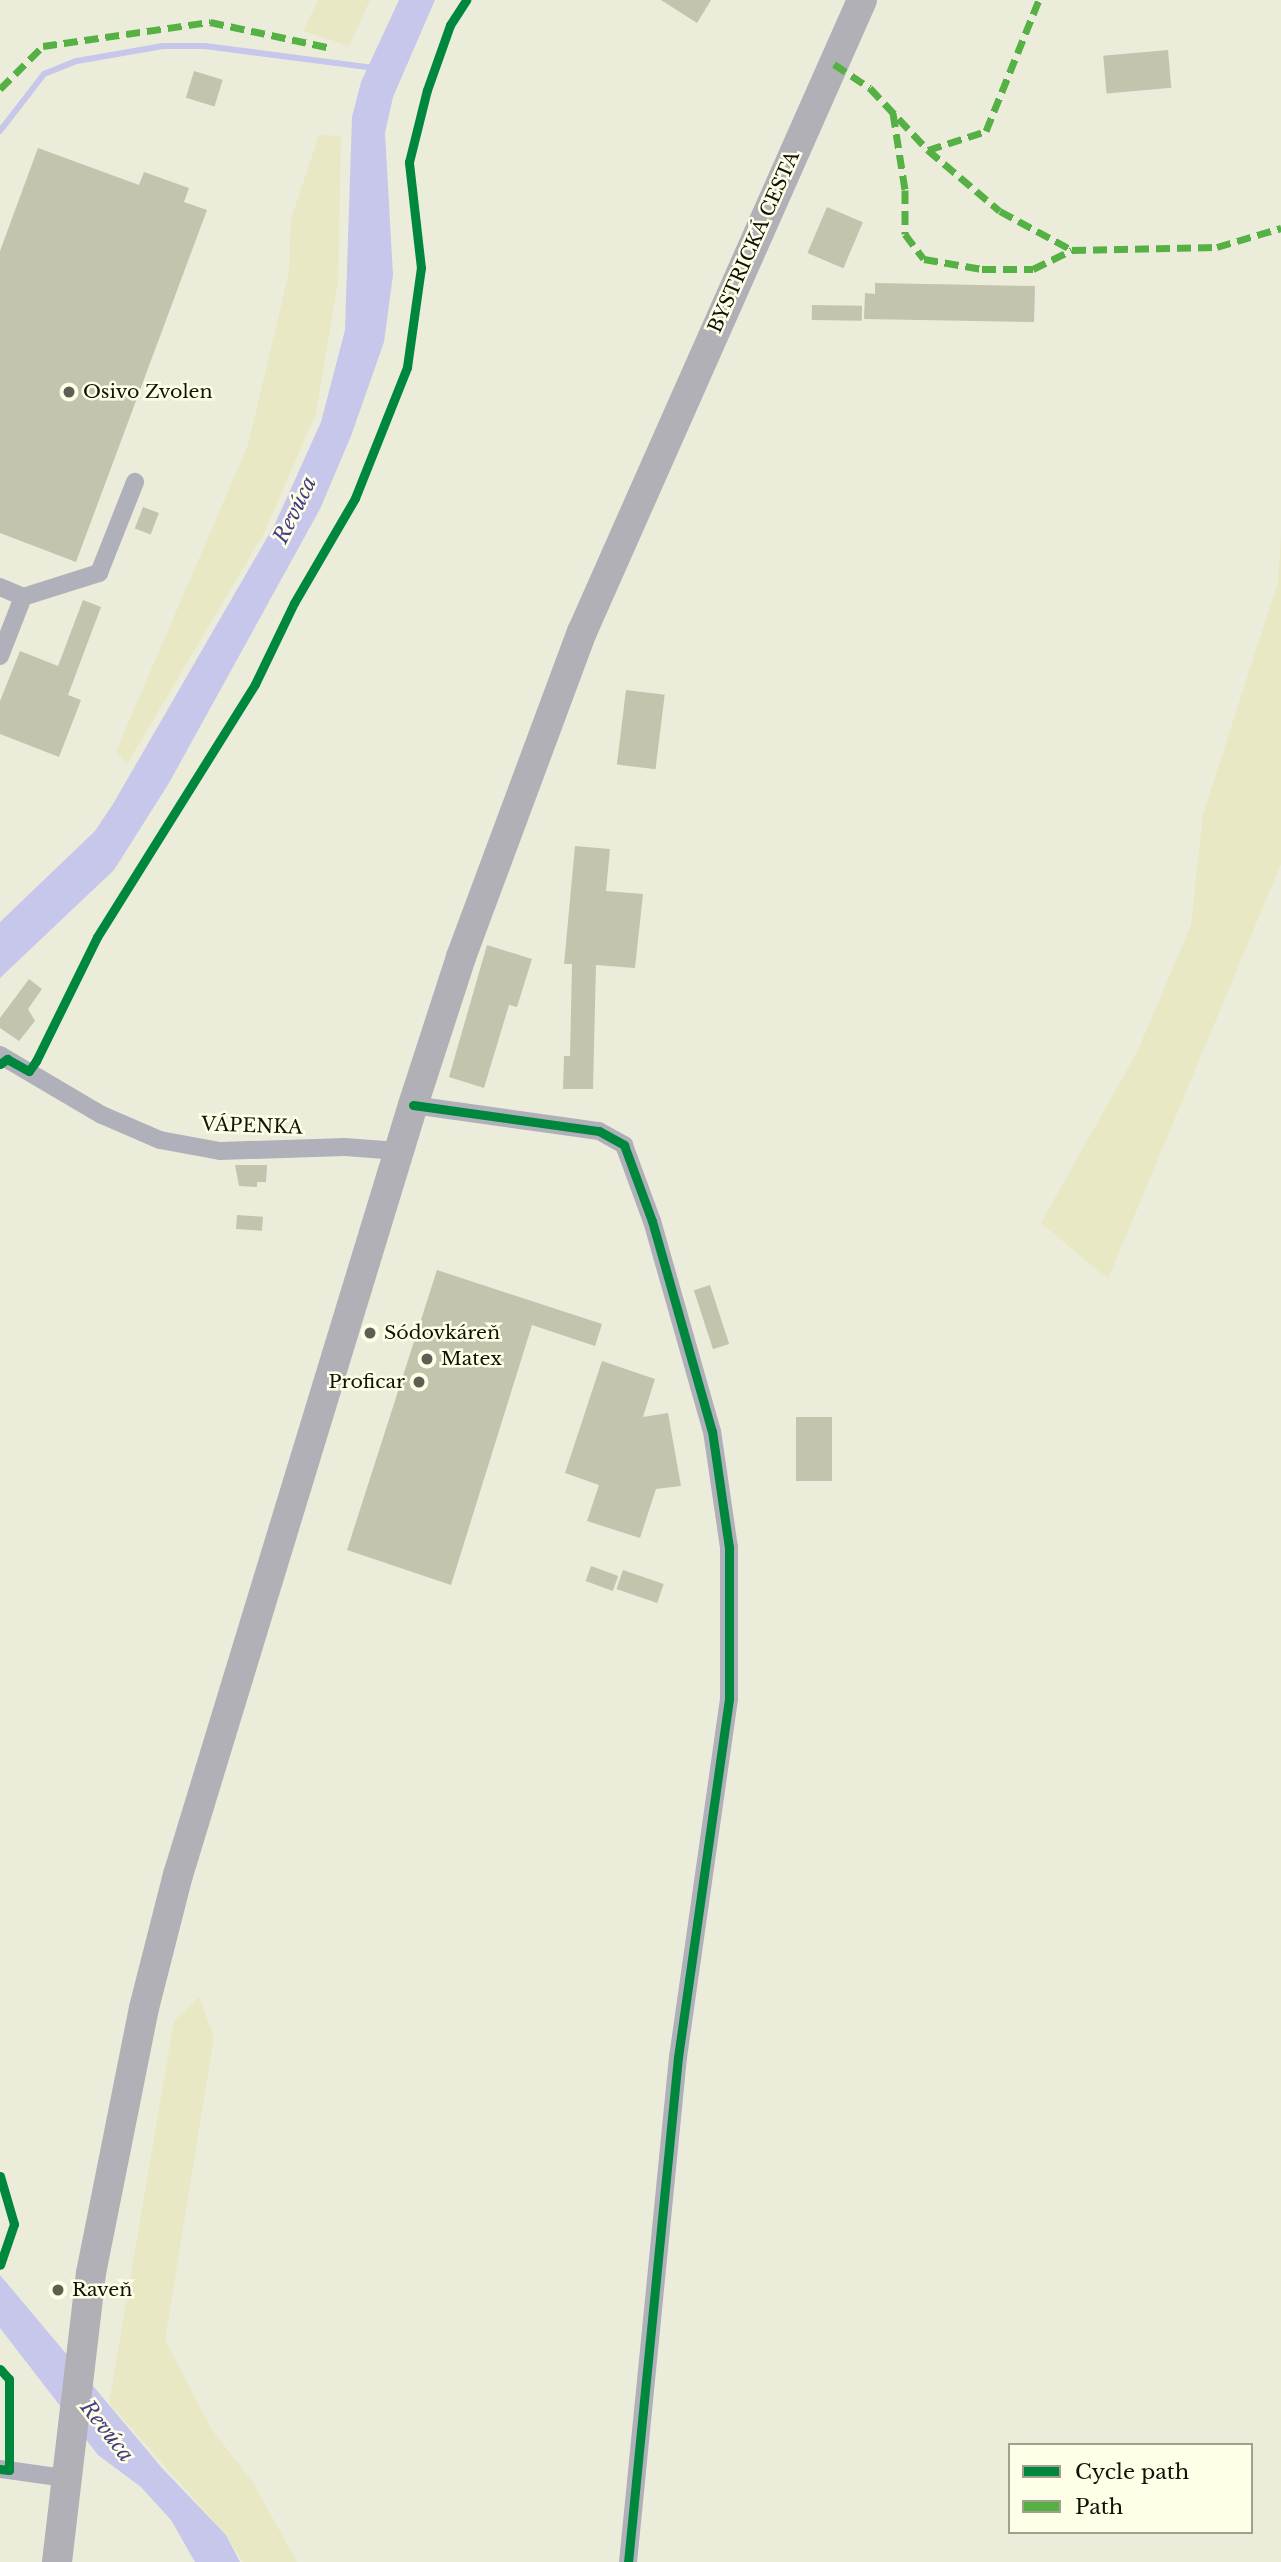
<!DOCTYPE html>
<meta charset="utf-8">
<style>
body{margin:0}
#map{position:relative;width:1281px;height:2562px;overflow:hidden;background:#ececdb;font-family:"Libre Baskerville",serif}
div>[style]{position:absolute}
.green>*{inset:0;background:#e8e8c4}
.water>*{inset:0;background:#c7c6eb}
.stream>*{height:6px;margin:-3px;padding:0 3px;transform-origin:3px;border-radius:3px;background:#c7c6eb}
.building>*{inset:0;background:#c3c3ae;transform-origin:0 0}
.minor>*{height:18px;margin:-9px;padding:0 9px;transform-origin:9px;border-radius:9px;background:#b0b0bb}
.primary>*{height:30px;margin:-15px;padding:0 15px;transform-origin:15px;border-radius:15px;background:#b1b0b6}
.quiet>*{height:7px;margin-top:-3.5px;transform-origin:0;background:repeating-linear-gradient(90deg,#55b144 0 14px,transparent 0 21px)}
.cycleway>*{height:9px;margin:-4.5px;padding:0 4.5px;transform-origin:4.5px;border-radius:4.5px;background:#00873e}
.dots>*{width:19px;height:19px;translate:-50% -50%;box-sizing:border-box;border:4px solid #ffffe8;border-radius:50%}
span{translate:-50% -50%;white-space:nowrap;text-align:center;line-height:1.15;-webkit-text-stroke:5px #ffffe8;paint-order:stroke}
.street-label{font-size:19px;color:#131209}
.poi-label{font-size:19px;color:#131209}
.left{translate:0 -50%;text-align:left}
.right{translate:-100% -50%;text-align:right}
.water-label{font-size:21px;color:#473f86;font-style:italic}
.legend{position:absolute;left:1008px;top:2443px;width:245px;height:91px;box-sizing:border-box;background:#ffffe8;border:2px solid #a1a08f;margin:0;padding:9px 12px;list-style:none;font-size:21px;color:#131209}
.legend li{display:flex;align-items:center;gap:14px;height:35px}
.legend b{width:35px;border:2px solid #a1a08f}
</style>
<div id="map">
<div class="green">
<i style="clip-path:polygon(318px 0,370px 0,349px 46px,303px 31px)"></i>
<i style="clip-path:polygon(319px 135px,341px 136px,338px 280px,316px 413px,264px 533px,127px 764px,116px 751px,248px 445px,289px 272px,291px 219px)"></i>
<i style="clip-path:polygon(1281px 535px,1281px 864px,1108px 1279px,1041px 1223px,1138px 1050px,1191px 925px,1203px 814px,1278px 582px)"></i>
<i style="clip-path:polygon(199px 1997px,214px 2037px,165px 2340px,212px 2430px,252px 2481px,297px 2562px,243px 2562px,226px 2535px,109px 2403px,174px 2021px)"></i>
</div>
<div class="water">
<i style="clip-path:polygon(399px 0,435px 0,393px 97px,385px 133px,393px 275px,384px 342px,351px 436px,320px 509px,169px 783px,114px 870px,0 978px,0 922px,95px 831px,113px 804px,275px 524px,321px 422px,345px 330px,352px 117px,361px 82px)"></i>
<i style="clip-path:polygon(0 2275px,162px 2468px,226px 2535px,240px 2562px,195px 2562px,171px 2520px,141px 2487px,98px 2455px,0 2328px)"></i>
</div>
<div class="stream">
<i style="left:0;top:131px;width:72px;rotate:-52.3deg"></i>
<i style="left:44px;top:74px;width:35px;rotate:-22deg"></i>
<i style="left:77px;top:61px;width:87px;rotate:-9.9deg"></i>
<i style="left:163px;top:46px;width:42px"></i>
<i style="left:205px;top:46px;width:170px;rotate:7.4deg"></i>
</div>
<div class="building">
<i style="clip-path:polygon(661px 0,711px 0,697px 23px)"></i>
<i style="left:1168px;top:50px;width:38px;height:65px;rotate:85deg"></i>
<i style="left:194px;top:71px;width:30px;height:28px;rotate:17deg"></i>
<i style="clip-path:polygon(38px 148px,139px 185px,144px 172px,189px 188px,184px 202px,207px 210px,76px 562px,0 533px,0 251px)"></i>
<i style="left:827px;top:207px;width:39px;height:50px;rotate:23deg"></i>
<i style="clip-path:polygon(875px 283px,1035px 286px,1034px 322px,864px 319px,865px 293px,875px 294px)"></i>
<i style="left:812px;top:305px;width:50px;height:15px;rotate:1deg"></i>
<i style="left:143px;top:507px;width:17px;height:23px;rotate:21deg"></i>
<i style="clip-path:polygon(83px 600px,101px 607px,68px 695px,81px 700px,59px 757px,0 734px,0 701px,20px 651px,58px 666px)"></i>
<i style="left:626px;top:690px;width:39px;height:75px;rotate:7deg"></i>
<i style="clip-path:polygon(575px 846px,610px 849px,606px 891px,643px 894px,635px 968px,596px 965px,593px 1089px,563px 1089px,564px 1056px,570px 1056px,572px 964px,564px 964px)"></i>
<i style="clip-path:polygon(487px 945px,532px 959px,517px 1007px,509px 1005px,484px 1088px,449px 1077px)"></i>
<i style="clip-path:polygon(29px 979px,42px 989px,28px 1009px,35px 1021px,19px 1041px,0 1028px,0 1018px)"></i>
<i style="clip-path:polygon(235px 1165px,267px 1165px,266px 1182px,257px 1182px,257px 1187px,239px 1186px)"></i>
<i style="left:237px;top:1215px;width:26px;height:14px;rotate:4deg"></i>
<i style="clip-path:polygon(437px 1270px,602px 1324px,595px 1346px,532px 1325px,451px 1585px,347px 1550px)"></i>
<i style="left:710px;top:1285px;width:62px;height:17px;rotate:72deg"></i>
<i style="clip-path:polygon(602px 1361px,655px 1379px,643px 1417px,668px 1413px,681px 1486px,656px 1489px,640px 1538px,587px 1521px,599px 1485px,565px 1473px)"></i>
<i style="left:796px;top:1417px;width:36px;height:64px"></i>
<i style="left:591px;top:1566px;width:29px;height:16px;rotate:20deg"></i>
<i style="left:623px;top:1570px;width:43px;height:20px;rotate:19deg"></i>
</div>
<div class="minor">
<i style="left:0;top:587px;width:25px;rotate:23deg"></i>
<i style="left:0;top:656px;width:63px;rotate:-68.7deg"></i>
<i style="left:23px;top:597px;width:80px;rotate:-17.5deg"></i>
<i style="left:99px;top:573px;width:98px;rotate:-68.4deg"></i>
<i style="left:0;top:1055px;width:118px;rotate:30.5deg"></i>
<i style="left:102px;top:1115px;width:63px;rotate:23.3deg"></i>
<i style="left:160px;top:1140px;width:61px;rotate:10.4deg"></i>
<i style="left:220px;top:1151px;width:125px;rotate:-1.8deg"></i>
<i style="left:345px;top:1147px;width:53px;rotate:4.3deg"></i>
<i style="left:413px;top:1105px;width:188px;rotate:8deg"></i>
<i style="left:599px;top:1131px;width:29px;rotate:29deg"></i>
<i style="left:624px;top:1145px;width:81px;rotate:69.8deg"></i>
<i style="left:652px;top:1221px;width:218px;rotate:74.1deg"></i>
<i style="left:712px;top:1431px;width:117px;rotate:81.7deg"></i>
<i style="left:729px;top:1547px;width:152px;rotate:90deg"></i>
<i style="left:729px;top:1699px;width:362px;rotate:98.1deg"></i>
<i style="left:678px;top:2057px;width:507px;rotate:95.65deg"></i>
<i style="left:0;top:2469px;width:66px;rotate:7.9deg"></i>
</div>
<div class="primary">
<i style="left:57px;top:2562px;width:291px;rotate:-83.3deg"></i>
<i style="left:91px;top:2273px;width:270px;rotate:-78.7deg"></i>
<i style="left:144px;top:2008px;width:137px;rotate:-75.7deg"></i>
<i style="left:178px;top:1875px;width:805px;rotate:-73.03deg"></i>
<i style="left:413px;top:1105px;width:156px;rotate:-72deg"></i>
<i style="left:461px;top:957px;width:347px;rotate:-69.6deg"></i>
<i style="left:582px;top:632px;width:691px;rotate:-66.1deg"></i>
</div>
<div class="quiet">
<i style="left:834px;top:64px;width:43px;rotate:33.7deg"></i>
<i style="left:870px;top:88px;width:85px;rotate:46.9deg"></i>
<i style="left:928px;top:150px;width:94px;rotate:40.3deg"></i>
<i style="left:1000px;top:211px;width:82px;rotate:28.4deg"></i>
<i style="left:1072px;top:250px;width:145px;rotate:-1.2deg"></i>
<i style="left:1217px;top:247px;width:67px;rotate:-16.5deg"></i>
<i style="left:0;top:89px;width:61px;rotate:-45deg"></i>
<i style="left:43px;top:46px;width:169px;rotate:-8.2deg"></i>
<i style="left:210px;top:22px;width:124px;rotate:12.1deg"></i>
<i style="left:893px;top:113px;width:78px;rotate:81.1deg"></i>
<i style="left:905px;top:190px;width:44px;rotate:90deg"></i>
<i style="left:905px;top:234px;width:31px;rotate:53deg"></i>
<i style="left:924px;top:259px;width:59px;rotate:9.8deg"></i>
<i style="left:982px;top:269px;width:51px"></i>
<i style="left:1033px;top:269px;width:43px;rotate:-26deg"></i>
<i style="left:928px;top:150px;width:61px;rotate:-18.1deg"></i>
<i style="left:986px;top:131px;width:141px;rotate:-68deg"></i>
</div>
<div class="cycleway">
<i style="left:0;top:1064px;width:9px;rotate:-36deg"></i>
<i style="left:7px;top:1059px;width:25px;rotate:29deg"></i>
<i style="left:29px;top:1071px;width:12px;rotate:-55deg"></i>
<i style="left:36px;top:1061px;width:138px;rotate:-63.8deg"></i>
<i style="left:97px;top:937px;width:298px;rotate:-58deg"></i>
<i style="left:255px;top:684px;width:90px;rotate:-64.3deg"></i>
<i style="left:294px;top:603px;width:121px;rotate:-59.8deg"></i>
<i style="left:355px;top:498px;width:141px;rotate:-68.3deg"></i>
<i style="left:407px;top:367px;width:100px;rotate:-82deg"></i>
<i style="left:421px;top:268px;width:107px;rotate:-96.5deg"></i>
<i style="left:409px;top:162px;width:74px;rotate:-76deg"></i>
<i style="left:427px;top:90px;width:69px;rotate:-70.5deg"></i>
<i style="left:450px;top:25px;width:30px;rotate:-57deg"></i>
<i style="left:413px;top:1105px;width:188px;rotate:8deg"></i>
<i style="left:599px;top:1131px;width:29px;rotate:29deg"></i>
<i style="left:624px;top:1145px;width:81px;rotate:69.8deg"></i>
<i style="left:652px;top:1221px;width:218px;rotate:74.1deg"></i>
<i style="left:712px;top:1431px;width:117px;rotate:81.7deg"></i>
<i style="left:729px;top:1547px;width:152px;rotate:90deg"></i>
<i style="left:729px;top:1699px;width:362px;rotate:98.1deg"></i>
<i style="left:678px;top:2057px;width:507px;rotate:95.65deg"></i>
<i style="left:0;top:2176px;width:50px;rotate:73.7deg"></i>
<i style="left:14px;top:2224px;width:43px;rotate:108.9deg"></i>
<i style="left:0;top:2369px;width:13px;rotate:48deg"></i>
<i style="left:9px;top:2379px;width:91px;rotate:90deg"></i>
<i style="left:9px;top:2470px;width:9px;rotate:-174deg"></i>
</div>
<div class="dots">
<i style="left:69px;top:392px;background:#5f5e52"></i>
<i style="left:370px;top:1333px;background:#5f5e52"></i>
<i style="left:427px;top:1359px;background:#5f5e52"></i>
<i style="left:419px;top:1382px;background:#5f5e52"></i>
<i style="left:58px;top:2290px;background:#5f5e52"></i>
</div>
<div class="street-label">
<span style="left:754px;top:242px;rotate:-66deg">BYSTRICKÁ CESTA</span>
<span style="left:252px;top:1126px;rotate:2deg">VÁPENKA</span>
</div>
<div class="poi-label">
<span class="left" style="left:83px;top:392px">Osivo Zvolen</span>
<span class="left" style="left:384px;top:1333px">Sódovkáreň</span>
<span class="left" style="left:441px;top:1359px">Matex</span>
<span class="right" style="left:405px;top:1382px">Proficar</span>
<span class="left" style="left:72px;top:2290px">Raveň</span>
</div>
<div class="water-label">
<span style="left:295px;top:510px;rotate:-64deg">Revúca</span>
<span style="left:107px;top:2431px;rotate:52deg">Revúca</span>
</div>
<ul class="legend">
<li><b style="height:9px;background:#00873e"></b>Cycle path</li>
<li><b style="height:9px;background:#55b144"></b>Path</li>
</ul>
</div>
